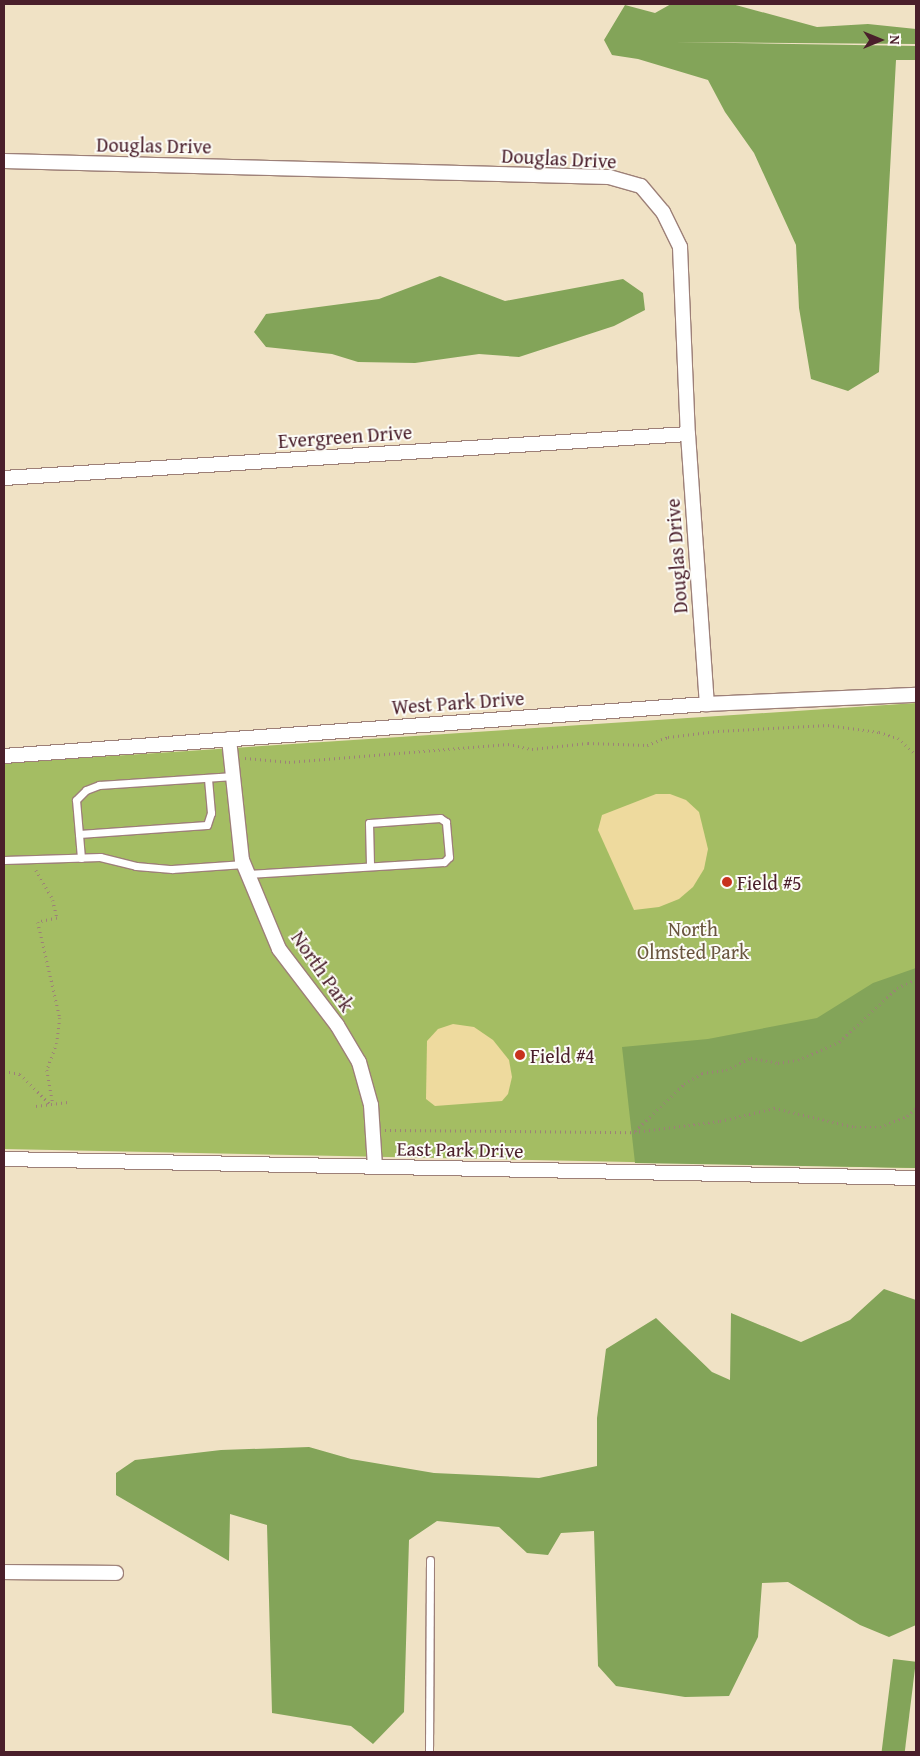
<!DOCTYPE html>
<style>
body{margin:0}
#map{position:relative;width:920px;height:1756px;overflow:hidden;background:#f0e2c5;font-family:"Gentium Book Plus",serif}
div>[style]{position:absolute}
.green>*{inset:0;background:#a4bd63}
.forest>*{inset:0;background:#83a459;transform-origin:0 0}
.sand>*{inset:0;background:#eeda9e}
.path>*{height:2.5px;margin-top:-1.25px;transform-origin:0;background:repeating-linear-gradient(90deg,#9d8078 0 1px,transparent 0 5px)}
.roads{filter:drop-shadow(1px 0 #9d8078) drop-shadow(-1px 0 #9d8078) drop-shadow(0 1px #9d8078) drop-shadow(0 -1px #9d8078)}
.service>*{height:7px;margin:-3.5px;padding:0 3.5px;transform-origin:3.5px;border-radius:3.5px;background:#fff}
.minor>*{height:14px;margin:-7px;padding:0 7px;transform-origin:7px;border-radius:7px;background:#fff}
.dots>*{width:14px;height:14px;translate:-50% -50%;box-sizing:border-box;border:2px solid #fdfcf7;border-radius:50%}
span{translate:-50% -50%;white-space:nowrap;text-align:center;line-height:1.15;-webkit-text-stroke:4px #fdfcf7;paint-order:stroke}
.street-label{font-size:20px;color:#4a1f2b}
.poi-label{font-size:20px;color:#4a1f2b}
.left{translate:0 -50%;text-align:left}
.park-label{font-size:20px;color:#6a563f}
.frame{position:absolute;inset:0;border:5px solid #4a1f2b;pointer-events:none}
.north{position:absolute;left:855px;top:15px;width:50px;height:50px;-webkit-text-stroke:4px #fdfcf7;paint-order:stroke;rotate:90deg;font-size:14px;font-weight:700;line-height:20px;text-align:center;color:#4a1f2b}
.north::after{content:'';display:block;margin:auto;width:18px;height:22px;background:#4a1f2b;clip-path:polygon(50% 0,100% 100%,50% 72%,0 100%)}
</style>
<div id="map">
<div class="green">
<i style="clip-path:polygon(916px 703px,916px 1168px,4px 1149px,4px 763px)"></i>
</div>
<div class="forest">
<i style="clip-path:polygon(671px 4px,732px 4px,817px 27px,868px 24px,916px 29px,916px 44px,674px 42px,916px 46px,916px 60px,896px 60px,879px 372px,848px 391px,811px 379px,799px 308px,796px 245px,754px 153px,725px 112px,708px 80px,638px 59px,612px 55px,604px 40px,625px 5px,655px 13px)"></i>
<i style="clip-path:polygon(440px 276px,505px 301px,623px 279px,643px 293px,645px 310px,614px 326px,519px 357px,479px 354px,415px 363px,358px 362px,332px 354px,266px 347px,254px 332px,266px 314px,379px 299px)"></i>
<i style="clip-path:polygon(916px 968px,916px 1168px,635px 1163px,622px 1047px,708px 1039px,817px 1018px,873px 983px)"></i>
<i style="clip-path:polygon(884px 1289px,916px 1300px,916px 1625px,889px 1637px,860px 1625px,788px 1582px,762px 1583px,758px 1637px,729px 1696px,685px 1697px,616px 1686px,598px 1666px,594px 1531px,561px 1533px,548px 1555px,527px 1553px,499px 1527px,437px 1521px,409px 1540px,404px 1712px,373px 1744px,351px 1726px,272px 1713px,267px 1525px,230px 1514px,229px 1561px,116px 1495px,116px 1473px,135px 1460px,221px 1450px,309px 1447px,351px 1459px,434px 1473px,539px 1478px,597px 1466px,597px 1418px,606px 1349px,656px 1318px,712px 1372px,730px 1380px,731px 1313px,801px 1342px,850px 1320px)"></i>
<i style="left:893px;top:1659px;width:23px;height:93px;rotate:7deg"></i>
</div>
<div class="sand">
<i style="clip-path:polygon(656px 794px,670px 794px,686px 800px,699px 812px,708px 849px,704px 869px,693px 887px,679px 899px,659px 907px,634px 910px,598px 830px,602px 815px)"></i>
<i style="clip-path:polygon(453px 1024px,474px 1027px,493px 1040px,509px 1060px,512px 1077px,508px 1094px,502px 1101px,435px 1106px,426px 1099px,427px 1041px,438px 1029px)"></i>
</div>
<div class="path">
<i style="left:245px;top:758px;width:44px;rotate:5.2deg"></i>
<i style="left:289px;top:762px;width:220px;rotate:-4.7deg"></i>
<i style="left:508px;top:744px;width:25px;rotate:12deg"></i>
<i style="left:532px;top:749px;width:56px;rotate:-6.1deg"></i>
<i style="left:588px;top:743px;width:59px;rotate:1.9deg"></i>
<i style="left:647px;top:745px;width:22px;rotate:-21deg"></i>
<i style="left:668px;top:737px;width:50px;rotate:-6.8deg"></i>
<i style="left:718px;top:731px;width:110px;rotate:-3.1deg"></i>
<i style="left:828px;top:725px;width:51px;rotate:7.8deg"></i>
<i style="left:879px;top:732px;width:20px;rotate:18deg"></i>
<i style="left:898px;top:738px;width:25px;rotate:43deg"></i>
<i style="left:36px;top:870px;width:34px;rotate:60deg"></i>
<i style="left:53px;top:900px;width:18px;rotate:77deg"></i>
<i style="left:57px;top:918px;width:19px;rotate:168deg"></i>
<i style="left:38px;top:922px;width:98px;rotate:77.1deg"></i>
<i style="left:60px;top:1018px;width:25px;rotate:97deg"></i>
<i style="left:57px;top:1043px;width:29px;rotate:110deg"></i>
<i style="left:47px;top:1070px;width:35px;rotate:80deg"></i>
<i style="left:4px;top:1071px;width:16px;rotate:11deg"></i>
<i style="left:20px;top:1074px;width:42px;rotate:45deg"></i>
<i style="left:36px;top:1106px;width:34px;rotate:-7deg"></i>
<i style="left:385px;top:1130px;width:249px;rotate:0.5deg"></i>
<i style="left:634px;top:1132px;width:87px;rotate:-7.3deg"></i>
<i style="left:720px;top:1121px;width:56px;rotate:-13.5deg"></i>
<i style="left:774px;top:1108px;width:83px;rotate:13.2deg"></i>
<i style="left:855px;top:1127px;width:25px"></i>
<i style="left:880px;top:1127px;width:29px;rotate:-22deg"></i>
<i style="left:907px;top:1116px;width:12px;rotate:-42deg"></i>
<i style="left:635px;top:1131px;width:68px;rotate:-43.8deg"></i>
<i style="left:684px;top:1084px;width:21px;rotate:-31deg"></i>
<i style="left:702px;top:1073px;width:24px;rotate:-7deg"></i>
<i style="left:726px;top:1070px;width:28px;rotate:-26deg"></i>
<i style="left:751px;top:1058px;width:27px;rotate:10deg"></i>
<i style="left:778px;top:1063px;width:20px;rotate:-9deg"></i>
<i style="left:798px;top:1060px;width:45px;rotate:-23.7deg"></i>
<i style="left:839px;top:1042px;width:79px;rotate:-43deg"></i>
<i style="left:897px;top:988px;width:21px;rotate:-25deg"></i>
</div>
<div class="roads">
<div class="service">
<i style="left:79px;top:834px;width:128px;rotate:-4deg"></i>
<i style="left:207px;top:825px;width:13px;rotate:-72deg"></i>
<i style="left:211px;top:813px;width:35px;rotate:-95deg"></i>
<i style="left:81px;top:858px;width:58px;rotate:-94.9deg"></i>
<i style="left:76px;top:800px;width:14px;rotate:-45deg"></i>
<i style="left:86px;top:790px;width:14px;rotate:-21deg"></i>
<i style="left:99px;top:785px;width:135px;rotate:-3.8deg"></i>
<i style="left:4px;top:860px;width:96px;rotate:-1.8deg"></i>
<i style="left:100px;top:857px;width:37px;rotate:14deg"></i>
<i style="left:136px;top:866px;width:36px;rotate:5deg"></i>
<i style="left:172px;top:869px;width:72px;rotate:-4deg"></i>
<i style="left:248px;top:874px;width:196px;rotate:-3.5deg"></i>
<i style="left:444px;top:862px;width:7px;rotate:-45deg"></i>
<i style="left:449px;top:857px;width:35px;rotate:-95deg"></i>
<i style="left:446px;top:822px;width:7px;rotate:-146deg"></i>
<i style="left:440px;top:818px;width:71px;rotate:176deg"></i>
<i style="left:369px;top:823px;width:42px;rotate:88.6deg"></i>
<i style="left:429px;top:1752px;width:192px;rotate:-89.7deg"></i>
</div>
<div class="minor">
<i style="left:4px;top:161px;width:605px;rotate:1.51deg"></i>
<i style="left:609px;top:177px;width:33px;rotate:16deg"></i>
<i style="left:641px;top:186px;width:34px;rotate:50deg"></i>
<i style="left:663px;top:212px;width:39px;rotate:64deg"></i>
<i style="left:680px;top:247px;width:187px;rotate:87.6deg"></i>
<i style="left:688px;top:434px;width:271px;rotate:86deg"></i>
<i style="left:4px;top:478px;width:685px;rotate:-3.68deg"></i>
<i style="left:229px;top:739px;width:122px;rotate:83.9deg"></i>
<i style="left:242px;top:860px;width:96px;rotate:67.4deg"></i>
<i style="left:279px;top:949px;width:96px;rotate:52.7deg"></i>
<i style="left:337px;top:1025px;width:43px;rotate:59.3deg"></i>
<i style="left:359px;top:1062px;width:45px;rotate:74.4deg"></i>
<i style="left:371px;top:1105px;width:62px;rotate:86.3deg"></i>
<i style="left:4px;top:756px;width:705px;rotate:-4.23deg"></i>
<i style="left:707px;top:704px;width:209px;rotate:-2.5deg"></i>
<i style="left:4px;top:1159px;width:912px;rotate:1.19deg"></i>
<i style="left:4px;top:1572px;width:112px;rotate:0.5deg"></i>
</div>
</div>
<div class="dots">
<i style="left:727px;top:882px;background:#c8321e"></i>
<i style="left:520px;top:1055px;background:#c8321e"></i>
</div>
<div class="street-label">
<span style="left:154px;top:145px;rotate:1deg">Douglas Drive</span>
<span style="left:559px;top:158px;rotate:3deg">Douglas Drive</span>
<span style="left:345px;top:436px;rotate:-4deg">Evergreen Drive</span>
<span style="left:676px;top:556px;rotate:-94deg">Douglas Drive</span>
<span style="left:458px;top:702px;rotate:-4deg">West Park Drive</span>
<span style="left:323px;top:971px;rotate:55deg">North Park</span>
<span style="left:460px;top:1149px;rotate:1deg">East Park Drive</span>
</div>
<div class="poi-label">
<span class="left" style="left:737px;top:882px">Field #5</span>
<span class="left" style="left:530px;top:1055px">Field #4</span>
</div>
<div class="park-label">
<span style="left:693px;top:940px">North<br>Olmsted Park</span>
</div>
<div class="frame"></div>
<div class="north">N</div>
</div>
